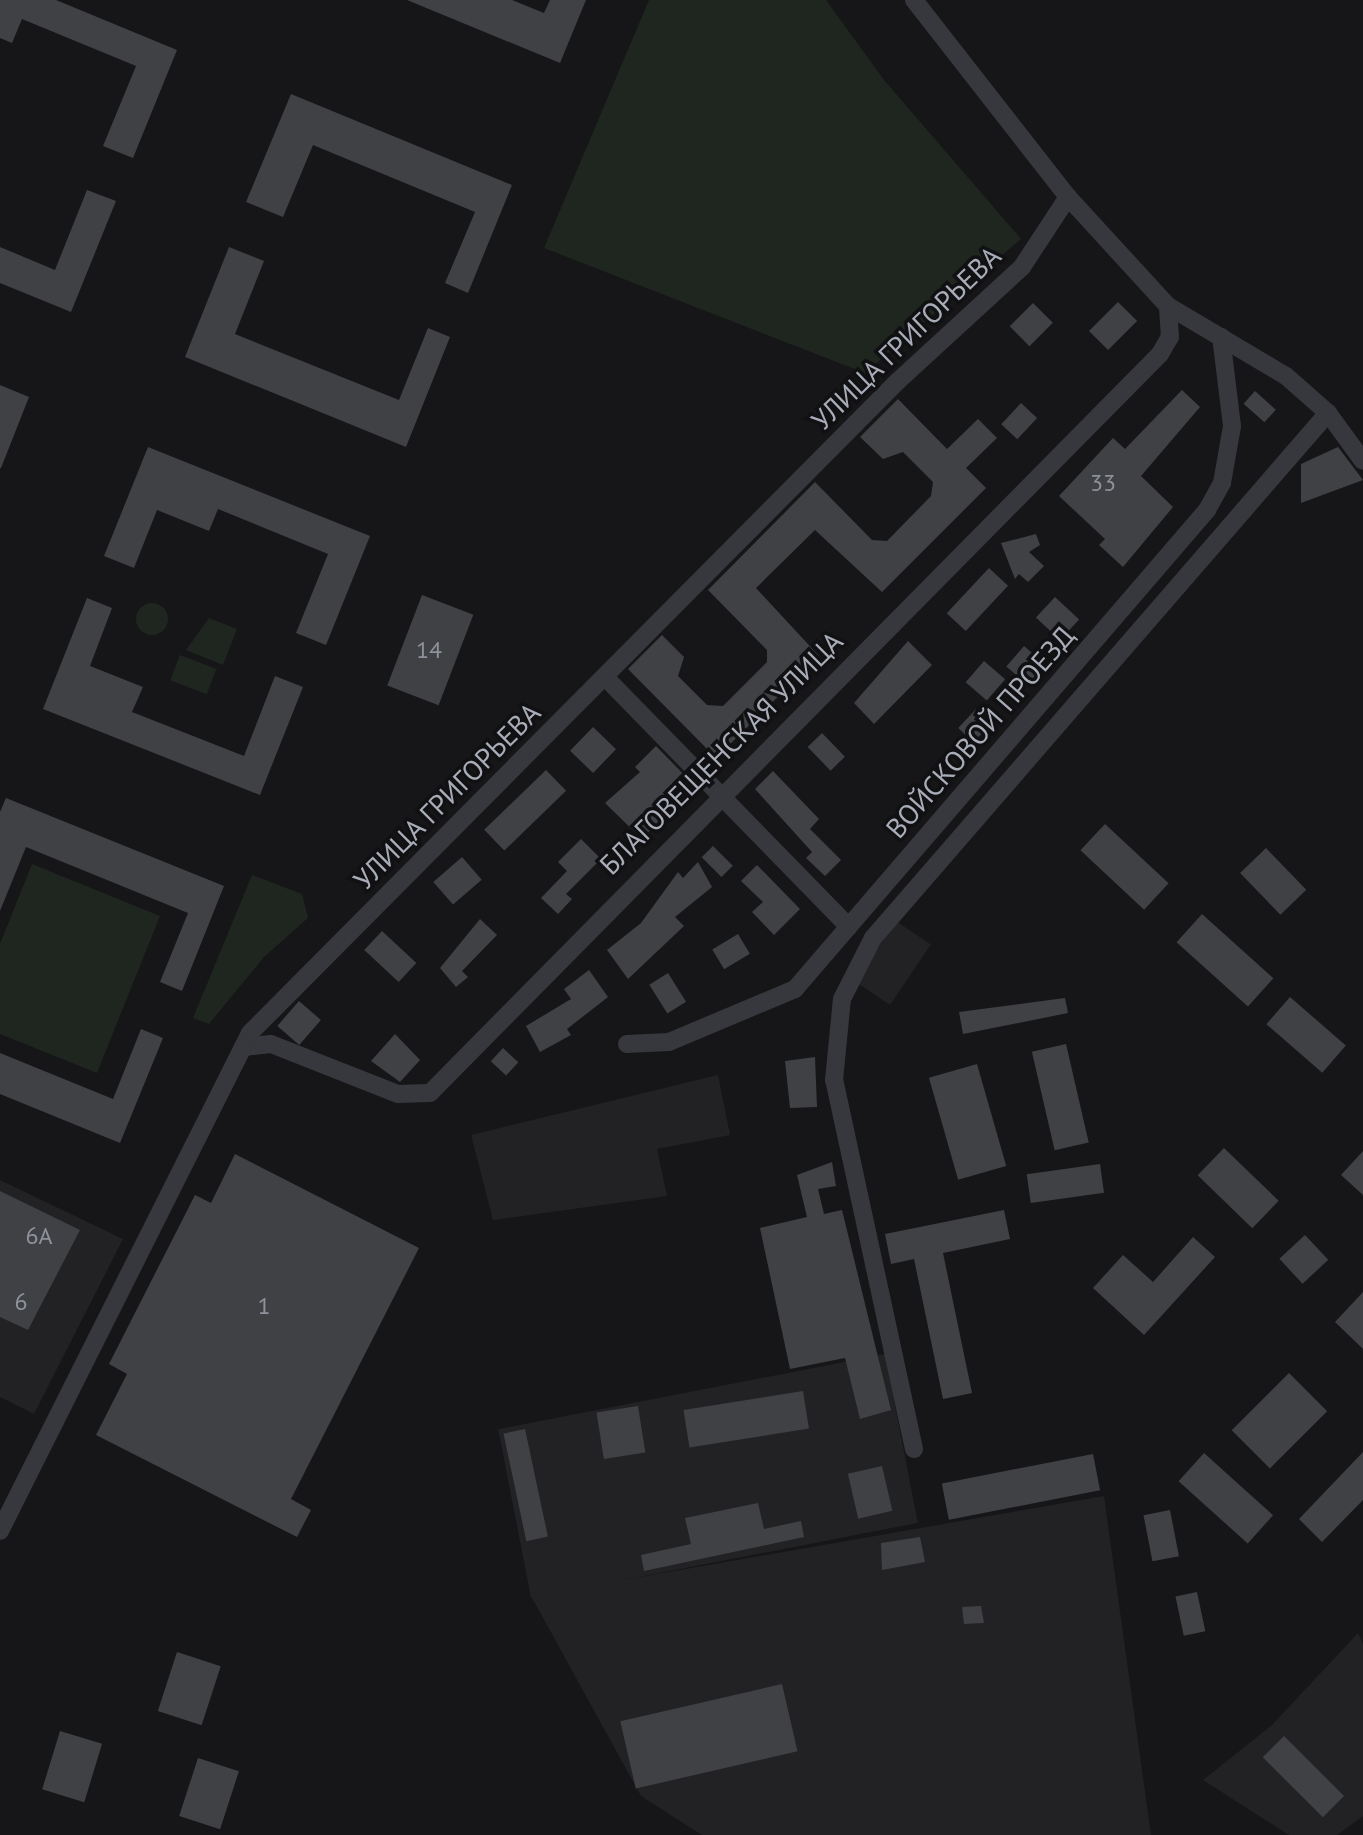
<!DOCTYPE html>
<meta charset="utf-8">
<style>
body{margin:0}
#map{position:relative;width:1363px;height:1835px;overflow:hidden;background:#161618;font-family:"PT Sans",sans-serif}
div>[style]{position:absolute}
.built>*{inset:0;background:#222225;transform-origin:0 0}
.green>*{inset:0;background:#1e261f;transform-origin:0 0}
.round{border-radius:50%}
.building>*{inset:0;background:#404145;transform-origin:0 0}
.street>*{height:18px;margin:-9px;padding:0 9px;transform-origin:9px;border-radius:9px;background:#37383d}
span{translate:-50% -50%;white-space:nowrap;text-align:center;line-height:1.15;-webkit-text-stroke:7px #111113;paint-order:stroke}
.number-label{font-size:24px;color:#8e929b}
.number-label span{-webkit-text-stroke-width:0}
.street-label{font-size:28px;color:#a8adb8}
</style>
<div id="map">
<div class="built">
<i style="left:896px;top:921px;width:42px;height:73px;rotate:34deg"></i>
<i style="clip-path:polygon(718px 1075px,730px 1135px,657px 1149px,667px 1196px,493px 1220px,471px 1135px)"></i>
<i style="clip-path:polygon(0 1180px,123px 1239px,34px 1414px,0 1397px)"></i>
<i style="left:885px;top:1354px;width:172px;height:394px;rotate:79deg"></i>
<i style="clip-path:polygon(1104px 1496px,1151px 1835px,702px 1835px,641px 1796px,531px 1596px)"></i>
<i style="clip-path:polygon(1358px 1633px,1363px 1644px,1363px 1816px,1337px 1835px,1289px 1835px,1203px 1780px,1272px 1725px)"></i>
</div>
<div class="green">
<i style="clip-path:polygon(649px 0,826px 0,884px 80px,1021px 239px,865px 373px,544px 248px)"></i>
<i class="round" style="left:136px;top:603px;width:32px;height:32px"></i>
<i style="clip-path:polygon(209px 618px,237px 629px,223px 665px,186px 650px)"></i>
<i style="left:180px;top:655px;width:39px;height:27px;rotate:21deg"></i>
<i style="clip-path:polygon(32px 864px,160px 916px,97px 1073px,0 1034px,0 944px)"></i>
<i style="clip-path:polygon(252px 875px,302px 894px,308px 918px,264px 957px,209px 1024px,193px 1018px)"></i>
</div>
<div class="building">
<i style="clip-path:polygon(0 0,56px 0,177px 50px,133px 158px,103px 146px,136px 66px,22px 19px,12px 43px,0 38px)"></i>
<i style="clip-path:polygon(407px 0,512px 0,544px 13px,550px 0,586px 0,560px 63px)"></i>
<i style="clip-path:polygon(291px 94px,512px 185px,468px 293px,445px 283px,475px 212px,313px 145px,283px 217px,246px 202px)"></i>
<i style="clip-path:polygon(87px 190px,116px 201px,71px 312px,0 283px,0 247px,55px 270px)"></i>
<i style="clip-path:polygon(229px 247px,264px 261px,235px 334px,399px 400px,428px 328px,450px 337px,406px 447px,185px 357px)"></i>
<i style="left:1118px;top:302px;width:27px;height:41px;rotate:45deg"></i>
<i style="left:1033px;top:303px;width:28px;height:33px;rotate:45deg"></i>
<i style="clip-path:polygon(0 385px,29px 397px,1px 468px,0 468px)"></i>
<i style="clip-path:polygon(1182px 390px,1200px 407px,1141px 476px,1173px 507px,1123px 567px,1099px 545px,1105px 539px,1059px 496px,1113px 438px,1125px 449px)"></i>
<i style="left:1255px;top:391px;width:28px;height:17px;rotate:42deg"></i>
<i style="clip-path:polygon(898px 399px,947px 449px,978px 419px,997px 438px,966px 468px,986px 488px,882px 592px,815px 530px,756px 588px,819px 656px,716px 758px,628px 669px,662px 635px,684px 657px,678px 676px,707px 705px,723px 706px,767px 662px,767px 650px,708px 590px,815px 482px,872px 540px,887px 541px,931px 496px,933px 482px,903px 452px,883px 459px,860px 437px)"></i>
<i style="left:1021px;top:403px;width:22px;height:29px;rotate:43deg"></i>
<i style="clip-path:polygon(148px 447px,370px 536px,326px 645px,296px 633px,328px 554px,218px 509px,209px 531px,157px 510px,134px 568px,104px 556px)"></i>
<i style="clip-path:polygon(1338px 447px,1363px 480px,1301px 503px,1301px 464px)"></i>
<i style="clip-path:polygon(1036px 534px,1040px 545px,1029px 552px,1044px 566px,1028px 582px,1019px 574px,1015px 579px,1001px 543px)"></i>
<i style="left:989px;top:568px;width:26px;height:62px;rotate:43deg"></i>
<i style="left:422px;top:595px;width:55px;height:97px;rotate:21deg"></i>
<i style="left:1055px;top:597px;width:33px;height:28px;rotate:43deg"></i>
<i style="clip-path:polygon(87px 598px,112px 608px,90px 666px,143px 687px,132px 712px,244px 756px,275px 676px,303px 687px,260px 795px,43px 709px)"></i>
<i style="clip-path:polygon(908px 641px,932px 665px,874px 724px,854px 703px)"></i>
<i style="left:1024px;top:646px;width:32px;height:27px;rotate:41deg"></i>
<i style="left:984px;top:661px;width:28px;height:28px;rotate:41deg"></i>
<i style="left:976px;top:709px;width:21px;height:26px;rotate:43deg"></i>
<i style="left:593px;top:727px;width:32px;height:33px;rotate:44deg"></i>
<i style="left:822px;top:733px;width:33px;height:20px;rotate:46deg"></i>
<i style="clip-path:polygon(656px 746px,693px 784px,642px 839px,605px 803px,640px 772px,635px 767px)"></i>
<i style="left:546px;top:770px;width:29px;height:86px;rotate:46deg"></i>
<i style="clip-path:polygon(773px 771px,819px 819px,810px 829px,841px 860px,825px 876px,806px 858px,812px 852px,755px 789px)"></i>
<i style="clip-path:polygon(6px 798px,224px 886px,182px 991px,160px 982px,188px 913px,26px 847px,0 911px,0 812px)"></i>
<i style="left:1105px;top:824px;width:87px;height:36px;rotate:43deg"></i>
<i style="clip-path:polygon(581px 839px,601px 859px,566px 894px,572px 899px,558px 914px,541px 898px,567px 871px,558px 862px)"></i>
<i style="left:713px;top:846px;width:28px;height:16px;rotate:45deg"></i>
<i style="left:1266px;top:848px;width:58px;height:36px;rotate:46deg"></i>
<i style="left:462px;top:857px;width:30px;height:38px;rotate:49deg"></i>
<i style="clip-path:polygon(698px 862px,712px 887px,675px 917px,684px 926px,628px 979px,607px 950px,641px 923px,678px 872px,683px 878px)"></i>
<i style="clip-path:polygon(757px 865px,800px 909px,774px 935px,752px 912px,763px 902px,741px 881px)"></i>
<i style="left:1202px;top:914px;width:96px;height:38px;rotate:42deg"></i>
<i style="clip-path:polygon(480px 919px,497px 935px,462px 971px,468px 977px,456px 987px,440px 968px)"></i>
<i style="left:382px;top:931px;width:47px;height:26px;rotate:43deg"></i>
<i style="left:738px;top:934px;width:23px;height:30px;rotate:59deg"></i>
<i style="clip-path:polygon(589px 970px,608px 997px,567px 1029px,571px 1035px,540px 1052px,526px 1026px,571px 999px,564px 989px)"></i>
<i style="left:668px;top:973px;width:34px;height:22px;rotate:58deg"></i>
<i style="left:1290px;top:997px;width:74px;height:36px;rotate:41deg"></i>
<i style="clip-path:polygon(1065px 998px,1068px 1013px,963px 1034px,959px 1012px)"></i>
<i style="left:299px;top:1001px;width:29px;height:33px;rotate:41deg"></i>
<i style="clip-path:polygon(141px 1029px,163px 1038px,120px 1143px,0 1094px,0 1053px,113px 1099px)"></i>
<i style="clip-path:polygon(395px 1034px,420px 1060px,400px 1082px,371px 1061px)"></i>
<i style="left:1066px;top:1044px;width:101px;height:35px;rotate:77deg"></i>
<i style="left:503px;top:1048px;width:21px;height:18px;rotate:43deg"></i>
<i style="clip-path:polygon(815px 1057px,817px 1107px,790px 1108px,785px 1061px)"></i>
<i style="left:977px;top:1064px;width:106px;height:50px;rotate:74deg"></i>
<i style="left:1224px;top:1148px;width:76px;height:38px;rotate:44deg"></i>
<i style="clip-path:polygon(1363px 1151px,1363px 1195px,1341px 1175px)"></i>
<i style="clip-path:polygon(235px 1154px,419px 1248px,291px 1499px,311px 1510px,297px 1537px,96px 1435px,127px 1374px,109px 1364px,195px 1195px,211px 1203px)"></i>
<i style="clip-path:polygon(832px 1162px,836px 1186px,818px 1189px,824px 1214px,842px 1210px,891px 1410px,860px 1419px,845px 1358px,790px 1369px,760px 1228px,807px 1217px,797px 1175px)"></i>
<i style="left:1100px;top:1164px;width:29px;height:74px;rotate:82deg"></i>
<i style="clip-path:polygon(0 1191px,80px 1230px,28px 1330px,0 1317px)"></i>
<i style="clip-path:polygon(1004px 1210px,1010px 1239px,943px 1253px,972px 1393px,943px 1399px,914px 1259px,891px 1264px,885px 1234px)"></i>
<i style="left:1305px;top:1235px;width:34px;height:35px;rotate:47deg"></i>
<i style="clip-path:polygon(1193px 1237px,1215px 1257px,1144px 1335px,1093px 1288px,1123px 1255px,1153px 1282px)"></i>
<i style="clip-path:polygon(1363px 1292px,1363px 1349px,1335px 1322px)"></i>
<i style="left:1289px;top:1373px;width:54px;height:81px;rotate:45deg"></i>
<i style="left:803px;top:1391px;width:38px;height:121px;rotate:81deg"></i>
<i style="left:638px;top:1406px;width:47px;height:42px;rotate:81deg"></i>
<i style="left:525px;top:1429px;width:110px;height:22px;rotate:78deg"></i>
<i style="clip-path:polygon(1363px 1452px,1363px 1500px,1322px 1542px,1299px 1519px)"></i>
<i style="left:1204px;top:1453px;width:93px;height:38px;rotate:42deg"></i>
<i style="left:1093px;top:1454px;width:37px;height:154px;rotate:79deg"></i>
<i style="left:882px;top:1466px;width:46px;height:35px;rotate:77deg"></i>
<i style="clip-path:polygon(758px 1503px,764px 1529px,801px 1521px,804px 1537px,644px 1571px,641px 1555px,691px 1544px,685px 1518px)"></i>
<i style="left:1170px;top:1510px;width:47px;height:27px;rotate:79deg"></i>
<i style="clip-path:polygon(920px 1537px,925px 1562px,882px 1570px,881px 1543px)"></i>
<i style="left:1197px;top:1592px;width:40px;height:22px;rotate:78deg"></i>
<i style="clip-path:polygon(981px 1606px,984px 1623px,964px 1624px,962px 1607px)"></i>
<i style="left:177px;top:1652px;width:46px;height:62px;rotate:18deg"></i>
<i style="left:782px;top:1684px;width:69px;height:166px;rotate:77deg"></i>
<i style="left:60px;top:1731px;width:44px;height:61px;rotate:17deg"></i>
<i style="left:1284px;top:1736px;width:85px;height:30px;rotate:45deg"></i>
<i style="left:198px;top:1758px;width:43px;height:61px;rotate:18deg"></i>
</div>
<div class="street">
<i style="left:914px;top:0;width:250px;rotate:52deg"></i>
<i style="left:1068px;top:197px;width:148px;rotate:47.5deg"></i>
<i style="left:1168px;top:306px;width:137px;rotate:30.7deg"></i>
<i style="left:1286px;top:376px;width:56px;rotate:41.4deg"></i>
<i style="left:1328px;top:413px;width:59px;rotate:53.9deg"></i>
<i style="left:605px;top:677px;width:349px;rotate:45.7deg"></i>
<i style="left:627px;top:1044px;width:42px;rotate:-2.7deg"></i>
<i style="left:669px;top:1042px;width:137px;rotate:-22.8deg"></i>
<i style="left:795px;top:989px;width:632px;rotate:-49.3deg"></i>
<i style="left:1207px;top:510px;width:31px;rotate:-61deg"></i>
<i style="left:1222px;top:483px;width:58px;rotate:-80deg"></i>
<i style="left:1232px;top:426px;width:90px;rotate:-97deg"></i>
<i style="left:243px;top:1047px;width:28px;rotate:-6deg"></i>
<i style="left:271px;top:1044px;width:136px;rotate:21.5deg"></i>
<i style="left:398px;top:1094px;width:32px;rotate:-2deg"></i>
<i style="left:430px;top:1093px;width:1039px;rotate:-45.35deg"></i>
<i style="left:1160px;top:354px;width:20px;rotate:-60deg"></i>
<i style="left:1170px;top:337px;width:31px;rotate:-94deg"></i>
<i style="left:914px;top:1449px;width:378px;rotate:-102.2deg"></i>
<i style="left:834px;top:1080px;width:81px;rotate:-84.4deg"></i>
<i style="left:842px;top:999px;width:68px;rotate:-63.1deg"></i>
<i style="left:873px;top:938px;width:695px;rotate:-49.09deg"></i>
<i style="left:0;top:1531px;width:557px;rotate:-63.34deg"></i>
<i style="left:250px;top:1033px;width:919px;rotate:-45.18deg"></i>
<i style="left:898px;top:381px;width:168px;rotate:-42.6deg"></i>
<i style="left:1022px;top:267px;width:84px;rotate:-56.7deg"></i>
</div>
<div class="number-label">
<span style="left:1103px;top:483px">33</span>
<span style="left:429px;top:650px">14</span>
<span style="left:39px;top:1236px">6А</span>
<span style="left:21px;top:1302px">6</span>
<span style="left:264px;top:1306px">1</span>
</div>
<div class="street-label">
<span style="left:906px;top:338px;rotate:-44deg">УЛИЦА ГРИГОРЬЕВА</span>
<span style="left:980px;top:732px;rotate:-49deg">ВОЙСКОВОЙ ПРОЕЗД</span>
<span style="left:721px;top:753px;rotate:-45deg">БЛАГОВЕЩЕНСКАЯ УЛИЦА</span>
<span style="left:447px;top:796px;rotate:-45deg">УЛИЦА ГРИГОРЬЕВА</span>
</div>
</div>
